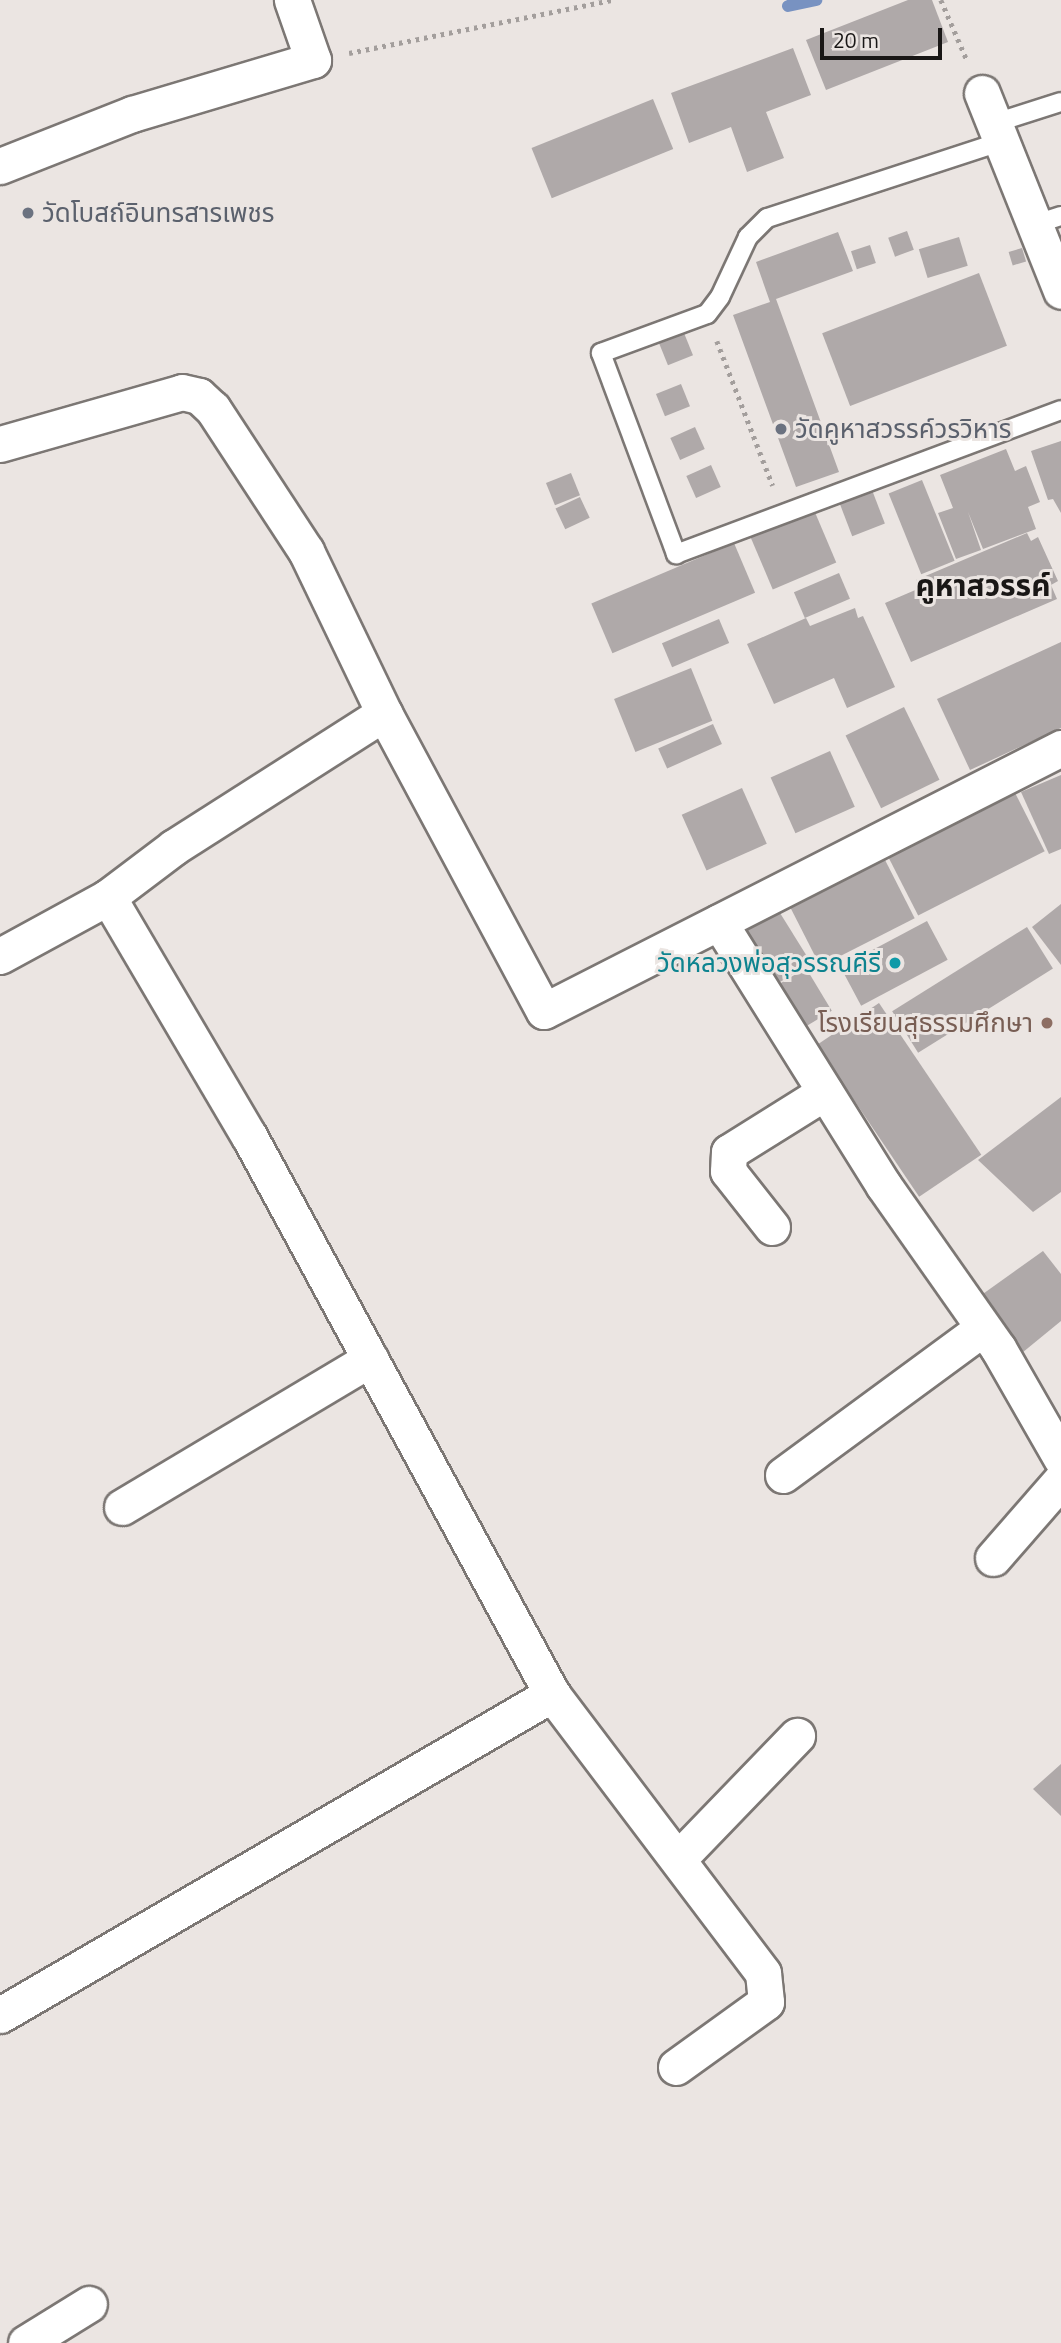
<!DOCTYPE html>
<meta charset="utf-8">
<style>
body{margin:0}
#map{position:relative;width:1061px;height:2343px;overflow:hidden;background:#ebe5e2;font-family:"Titillium Web","Noto Sans Thai",sans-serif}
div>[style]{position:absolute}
.stream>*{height:12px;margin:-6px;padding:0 6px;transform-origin:6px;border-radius:6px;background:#7892c1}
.building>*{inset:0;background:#afa9a9;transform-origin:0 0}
.path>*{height:4.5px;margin-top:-2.25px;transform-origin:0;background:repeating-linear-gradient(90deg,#a39e9c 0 3.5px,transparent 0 8.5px)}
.roads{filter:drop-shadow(2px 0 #7c7774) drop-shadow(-2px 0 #7c7774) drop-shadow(0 2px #7c7774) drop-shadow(0 -2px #7c7774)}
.lane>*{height:18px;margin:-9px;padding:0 9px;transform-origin:9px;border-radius:9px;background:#fff}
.street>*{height:35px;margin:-17.5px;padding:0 17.5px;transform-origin:17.5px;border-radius:17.5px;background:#fff}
.dots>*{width:19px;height:19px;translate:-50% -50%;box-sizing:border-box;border:4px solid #ebe5e2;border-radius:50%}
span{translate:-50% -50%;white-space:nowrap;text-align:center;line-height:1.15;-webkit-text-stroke:6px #ebe5e2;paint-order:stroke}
.worship-label{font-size:26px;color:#5b616d}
.left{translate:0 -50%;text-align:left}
.culture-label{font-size:26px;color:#0d838f}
.right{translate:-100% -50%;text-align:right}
.education-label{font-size:26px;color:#785e54}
.quarter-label{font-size:30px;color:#191716;font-weight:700}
.scale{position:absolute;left:820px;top:28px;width:122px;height:32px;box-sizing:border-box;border:4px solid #191716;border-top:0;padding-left:9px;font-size:21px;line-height:24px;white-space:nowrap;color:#191716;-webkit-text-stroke:5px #ebe5e2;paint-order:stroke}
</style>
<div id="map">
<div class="stream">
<i style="left:788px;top:6px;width:29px;rotate:-12deg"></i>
</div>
<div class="building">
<i style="clip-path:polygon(908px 0,932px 0,948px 42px,826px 90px,806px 40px)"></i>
<i style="clip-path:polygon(793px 48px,811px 95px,766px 112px,784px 158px,747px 172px,731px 127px,689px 143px,671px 93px)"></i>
<i style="left:653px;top:99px;width:54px;height:131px;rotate:68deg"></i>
<i style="left:907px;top:231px;width:20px;height:20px;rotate:70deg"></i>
<i style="clip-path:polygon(838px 232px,853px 271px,776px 299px,839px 472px,796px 487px,733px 315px,770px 302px,756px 262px)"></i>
<i style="left:959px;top:237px;width:30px;height:42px;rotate:73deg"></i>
<i style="left:870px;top:245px;width:19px;height:20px;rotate:72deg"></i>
<i style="left:1022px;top:248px;width:14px;height:14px;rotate:73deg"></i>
<i style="left:979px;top:273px;width:78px;height:168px;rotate:69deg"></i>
<i style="left:684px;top:333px;width:24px;height:27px;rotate:68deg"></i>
<i style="left:681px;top:384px;width:24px;height:27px;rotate:68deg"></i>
<i style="left:695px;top:427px;width:24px;height:27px;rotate:66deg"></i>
<i style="clip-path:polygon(1061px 441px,1061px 513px,1053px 499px,1048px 500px,1031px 451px)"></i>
<i style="clip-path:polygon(1006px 449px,1015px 471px,1026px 466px,1040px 502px,1028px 507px,1036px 529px,983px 549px,968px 512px,981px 550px,956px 559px,938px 513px,953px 508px,940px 475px)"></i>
<i style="left:711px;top:465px;width:24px;height:27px;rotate:66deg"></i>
<i style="left:571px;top:473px;width:24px;height:27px;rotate:68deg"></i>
<i style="left:922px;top:480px;width:87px;height:36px;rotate:68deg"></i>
<i style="left:872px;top:490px;width:36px;height:35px;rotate:69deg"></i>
<i style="left:580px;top:497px;width:23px;height:27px;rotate:65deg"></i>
<i style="left:814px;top:510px;width:57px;height:69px;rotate:67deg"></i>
<i style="clip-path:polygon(1027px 533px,1031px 541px,1038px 537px,1058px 581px,1051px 585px,1057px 599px,911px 662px,885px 603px,920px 588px,916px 580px)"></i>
<i style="left:734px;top:543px;width:54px;height:155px;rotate:67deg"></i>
<i style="left:839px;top:573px;width:28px;height:49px;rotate:67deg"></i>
<i style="clip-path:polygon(855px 608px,858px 618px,863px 616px,895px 687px,847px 708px,834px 678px,774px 704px,747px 644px,806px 618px,810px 626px)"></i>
<i style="left:719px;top:619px;width:26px;height:62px;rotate:67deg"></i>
<i style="clip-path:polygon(1061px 642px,1061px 728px,970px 770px,937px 699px)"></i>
<i style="left:691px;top:668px;width:57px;height:83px;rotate:68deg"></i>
<i style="left:904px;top:707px;width:81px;height:65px;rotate:64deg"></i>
<i style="left:713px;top:724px;width:22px;height:60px;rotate:66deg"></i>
<i style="left:830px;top:751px;width:61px;height:65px;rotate:66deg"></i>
<i style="clip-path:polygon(1061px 775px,1061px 849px,1049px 854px,1021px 792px)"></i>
<i style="left:1012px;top:787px;width:72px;height:142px;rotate:63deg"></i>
<i style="left:742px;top:788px;width:61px;height:66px;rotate:66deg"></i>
<i style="left:882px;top:854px;width:72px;height:106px;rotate:63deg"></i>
<i style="clip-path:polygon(1061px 904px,1061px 965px,1032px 927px)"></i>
<i style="left:775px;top:905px;width:68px;height:48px;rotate:58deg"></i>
<i style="left:927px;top:921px;width:44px;height:98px;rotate:62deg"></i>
<i style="left:1027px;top:927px;width:49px;height:159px;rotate:58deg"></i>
<i style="left:806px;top:968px;width:50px;height:41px;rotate:59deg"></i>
<i style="left:879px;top:1003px;width:183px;height:75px;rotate:56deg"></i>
<i style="clip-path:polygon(1061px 1097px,1061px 1192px,1033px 1212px,978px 1160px)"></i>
<i style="clip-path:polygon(1043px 1251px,1061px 1274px,1061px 1321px,1017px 1357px,973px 1301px)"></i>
<i style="clip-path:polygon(1061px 1764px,1061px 1816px,1033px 1789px)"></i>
</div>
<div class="path">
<i style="left:941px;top:0;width:65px;rotate:66.6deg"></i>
<i style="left:349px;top:53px;width:269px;rotate:-11.4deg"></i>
<i style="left:717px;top:341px;width:155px;rotate:68.9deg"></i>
</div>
<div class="roads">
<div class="lane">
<i style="left:995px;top:123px;width:69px;rotate:-17.7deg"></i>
<i style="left:1003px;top:141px;width:248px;rotate:161.9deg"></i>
<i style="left:767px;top:218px;width:27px;rotate:135deg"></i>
<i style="left:748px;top:237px;width:66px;rotate:115deg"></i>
<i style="left:720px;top:297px;width:21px;rotate:127deg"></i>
<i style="left:707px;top:314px;width:113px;rotate:159.8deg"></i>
<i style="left:601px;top:353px;width:215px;rotate:69.5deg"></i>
<i style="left:676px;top:554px;width:411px;rotate:-20.5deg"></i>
<i style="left:1036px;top:224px;width:26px;rotate:-18deg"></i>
</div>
<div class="street">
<i style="left:982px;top:93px;width:213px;rotate:68.2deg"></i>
<i style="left:0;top:166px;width:142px;rotate:-21.5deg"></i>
<i style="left:132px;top:114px;width:189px;rotate:-16.6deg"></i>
<i style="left:313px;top:60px;width:64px;rotate:-109.3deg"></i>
<i style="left:0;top:444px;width:189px;rotate:-15.9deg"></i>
<i style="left:182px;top:392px;width:17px;rotate:13deg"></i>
<i style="left:199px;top:396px;width:19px;rotate:43deg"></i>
<i style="left:213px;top:409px;width:170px;rotate:56.8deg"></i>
<i style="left:306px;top:551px;width:180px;rotate:64.3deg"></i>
<i style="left:384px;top:713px;width:338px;rotate:61.8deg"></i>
<i style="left:544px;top:1011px;width:580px;rotate:-26.96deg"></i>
<i style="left:108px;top:897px;width:277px;rotate:59.5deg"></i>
<i style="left:249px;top:1136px;width:635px;rotate:61.5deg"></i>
<i style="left:552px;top:1694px;width:350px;rotate:52.9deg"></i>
<i style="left:763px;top:1973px;width:29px;rotate:84deg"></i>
<i style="left:766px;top:2002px;width:111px;rotate:144.2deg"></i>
<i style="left:719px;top:922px;width:311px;rotate:58deg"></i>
<i style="left:884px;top:1186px;width:198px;rotate:54.9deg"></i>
<i style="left:998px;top:1348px;width:127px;rotate:60.2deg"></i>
<i style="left:0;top:956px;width:123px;rotate:-28.6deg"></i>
<i style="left:108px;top:897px;width:83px;rotate:-37.1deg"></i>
<i style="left:174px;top:847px;width:249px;rotate:-32.5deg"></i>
<i style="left:772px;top:1227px;width:71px;rotate:-128.2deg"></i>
<i style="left:728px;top:1171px;width:19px;rotate:-87deg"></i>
<i style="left:729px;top:1152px;width:113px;rotate:-32deg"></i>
<i style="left:783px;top:1475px;width:248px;rotate:-36.3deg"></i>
<i style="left:122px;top:1507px;width:289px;rotate:-30.8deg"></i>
<i style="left:993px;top:1558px;width:103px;rotate:-48.9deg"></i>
<i style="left:679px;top:1858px;width:170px;rotate:-46deg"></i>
<i style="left:0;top:2015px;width:639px;rotate:-30.18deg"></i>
<i style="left:26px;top:2343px;width:74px;rotate:-31.8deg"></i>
</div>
</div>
<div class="dots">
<i style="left:28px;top:213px;background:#6b7280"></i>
<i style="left:781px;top:429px;background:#6b7280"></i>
<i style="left:895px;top:963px;background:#0f9aa8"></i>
<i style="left:1047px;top:1023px;background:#8d6e63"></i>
</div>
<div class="worship-label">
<span class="left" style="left:42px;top:213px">วัดโบสถ์อินทรสารเพชร</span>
<span class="left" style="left:795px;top:429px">วัดคูหาสวรรค์วรวิหาร</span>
</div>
<div class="culture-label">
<span class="right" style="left:881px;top:963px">วัดหลวงพ่อสุวรรณคีรี</span>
</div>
<div class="education-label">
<span class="right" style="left:1033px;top:1023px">โรงเรียนสุธรรมศึกษา</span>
</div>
<div class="quarter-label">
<span style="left:983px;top:585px">คูหาสวรรค์</span>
</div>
<div class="scale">20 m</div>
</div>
